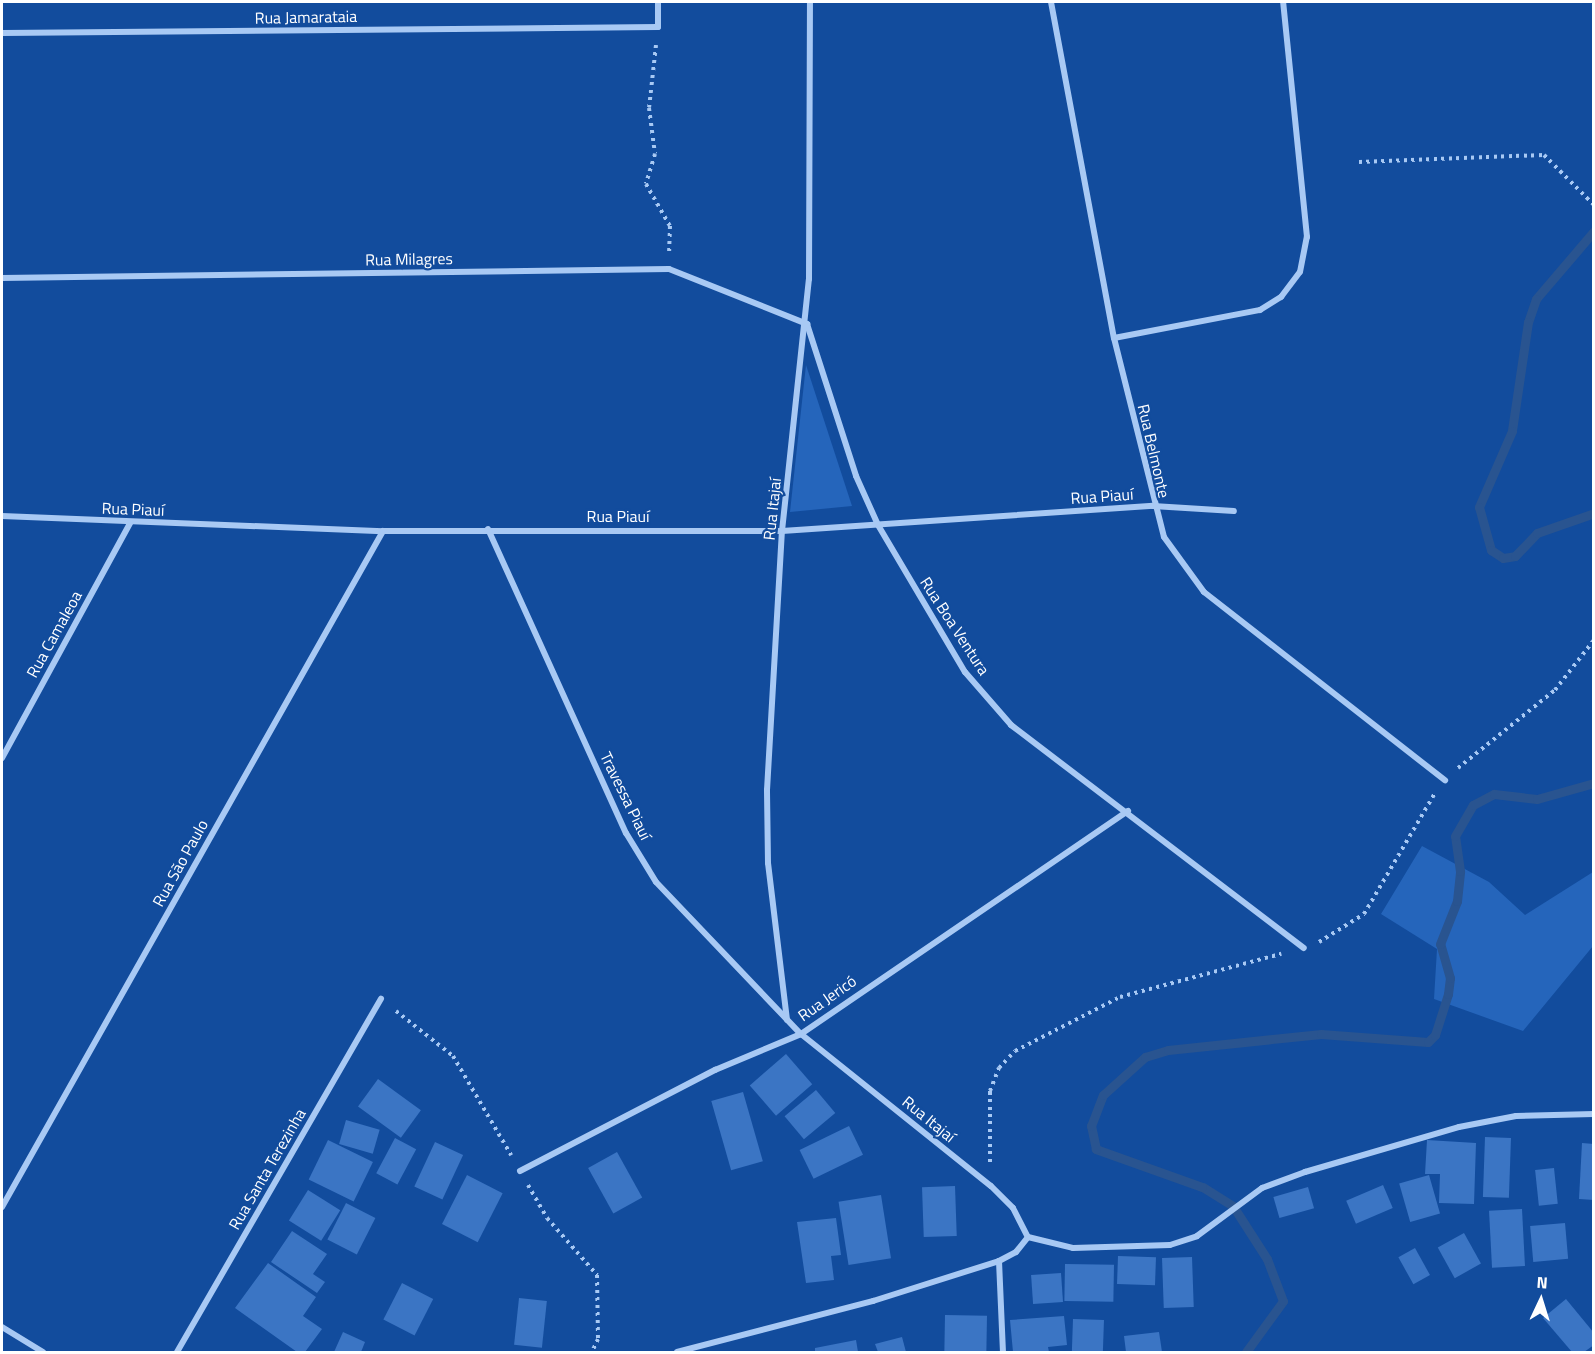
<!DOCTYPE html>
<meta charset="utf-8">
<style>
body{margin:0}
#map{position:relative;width:1595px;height:1354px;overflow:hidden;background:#124c9d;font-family:"Titillium Web",sans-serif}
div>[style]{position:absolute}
.green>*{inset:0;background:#2565bb}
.stream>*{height:9px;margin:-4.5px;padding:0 4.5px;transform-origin:4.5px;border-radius:4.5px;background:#295490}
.building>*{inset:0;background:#3b75c4;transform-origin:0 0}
.path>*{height:4px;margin-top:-2px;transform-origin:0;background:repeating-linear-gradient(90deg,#a8c9f4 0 3px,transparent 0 7.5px)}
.minor>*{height:6px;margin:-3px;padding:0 3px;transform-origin:3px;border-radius:3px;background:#a8c9f4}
span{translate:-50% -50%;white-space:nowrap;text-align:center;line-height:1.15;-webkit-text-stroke:4.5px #124c9d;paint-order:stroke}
.street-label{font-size:16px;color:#fff}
.frame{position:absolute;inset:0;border:3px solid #fff;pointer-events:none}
.north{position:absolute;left:1511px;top:1270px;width:60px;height:60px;-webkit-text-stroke:4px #124c9d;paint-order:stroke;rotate:4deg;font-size:16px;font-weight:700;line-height:24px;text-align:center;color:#fff}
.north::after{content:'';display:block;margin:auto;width:21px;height:27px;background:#fff;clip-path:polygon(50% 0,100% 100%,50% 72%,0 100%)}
</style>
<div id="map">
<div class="green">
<i style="clip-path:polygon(806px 365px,852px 506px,790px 512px)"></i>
<i style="clip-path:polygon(1422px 846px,1489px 882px,1525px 915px,1593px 872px,1593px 946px,1523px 1031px,1434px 999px,1437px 949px,1381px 914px)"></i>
</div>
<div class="stream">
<i style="left:1594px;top:231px;width:89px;rotate:130.5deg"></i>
<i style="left:1536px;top:299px;width:24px;rotate:109deg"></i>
<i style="left:1528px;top:322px;width:110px;rotate:98.4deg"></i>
<i style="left:1512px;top:431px;width:83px;rotate:113.5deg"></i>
<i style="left:1479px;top:507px;width:45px;rotate:74.4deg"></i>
<i style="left:1491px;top:550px;width:14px;rotate:34deg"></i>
<i style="left:1503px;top:558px;width:12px;rotate:-9deg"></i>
<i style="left:1515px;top:556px;width:32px;rotate:-46deg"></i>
<i style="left:1537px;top:533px;width:60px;rotate:-19.3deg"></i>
<i style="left:1246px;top:1352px;width:63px;rotate:-54deg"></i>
<i style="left:1283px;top:1301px;width:45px;rotate:-110.9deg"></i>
<i style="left:1267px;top:1259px;width:63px;rotate:-122.7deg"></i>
<i style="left:1233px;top:1206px;width:36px;rotate:-148deg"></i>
<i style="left:1202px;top:1187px;width:113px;rotate:-160.3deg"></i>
<i style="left:1096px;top:1149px;width:24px;rotate:-102deg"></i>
<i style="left:1091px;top:1126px;width:33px;rotate:-69deg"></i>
<i style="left:1103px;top:1095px;width:57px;rotate:-42.1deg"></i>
<i style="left:1145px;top:1057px;width:24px;rotate:-17deg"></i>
<i style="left:1168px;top:1050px;width:154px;rotate:-6deg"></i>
<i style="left:1321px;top:1034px;width:107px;rotate:4.3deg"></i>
<i style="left:1428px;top:1042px;width:10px;rotate:-45deg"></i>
<i style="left:1435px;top:1035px;width:43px;rotate:-72.4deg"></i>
<i style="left:1448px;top:994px;width:16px;rotate:-83deg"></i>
<i style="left:1450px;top:978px;width:35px;rotate:-106deg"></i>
<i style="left:1440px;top:944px;width:46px;rotate:-68.4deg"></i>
<i style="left:1457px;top:901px;width:30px;rotate:-84deg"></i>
<i style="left:1460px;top:871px;width:35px;rotate:-98deg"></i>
<i style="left:1455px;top:836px;width:36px;rotate:-60deg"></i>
<i style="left:1473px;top:805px;width:24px;rotate:-28deg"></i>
<i style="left:1494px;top:794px;width:43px;rotate:6.6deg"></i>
<i style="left:1537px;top:799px;width:59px;rotate:-15.7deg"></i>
</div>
<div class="building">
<i style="left:786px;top:1054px;width:40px;height:48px;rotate:49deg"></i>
<i style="left:378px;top:1079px;width:53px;height:34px;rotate:36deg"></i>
<i style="left:816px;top:1090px;width:30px;height:41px;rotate:50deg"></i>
<i style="left:743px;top:1092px;width:72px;height:33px;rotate:74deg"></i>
<i style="left:346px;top:1120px;width:35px;height:25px;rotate:16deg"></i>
<i style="left:849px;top:1126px;width:32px;height:55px;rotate:64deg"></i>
<i style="left:1485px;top:1137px;width:26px;height:60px;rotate:2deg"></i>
<i style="left:395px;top:1138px;width:24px;height:40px;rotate:28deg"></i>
<i style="left:328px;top:1140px;width:50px;height:44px;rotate:26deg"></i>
<i style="clip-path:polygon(1427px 1140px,1476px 1143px,1474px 1204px,1439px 1203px,1440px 1174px,1425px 1174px)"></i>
<i style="left:435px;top:1142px;width:31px;height:49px;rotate:25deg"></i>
<i style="clip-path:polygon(1582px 1143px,1594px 1144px,1594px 1200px,1579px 1199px)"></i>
<i style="left:617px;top:1152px;width:52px;height:33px;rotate:61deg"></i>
<i style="left:1554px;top:1168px;width:36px;height:19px;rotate:84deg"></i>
<i style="left:467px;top:1175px;width:40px;height:55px;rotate:27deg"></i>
<i style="left:1429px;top:1175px;width:40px;height:31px;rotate:74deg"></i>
<i style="left:1383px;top:1185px;width:25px;height:40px;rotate:67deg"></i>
<i style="left:955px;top:1186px;width:50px;height:33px;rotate:88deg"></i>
<i style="left:1308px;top:1187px;width:22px;height:36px;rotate:74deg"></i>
<i style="left:308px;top:1190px;width:38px;height:36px;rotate:32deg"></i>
<i style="left:881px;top:1195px;width:64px;height:43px;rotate:81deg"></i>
<i style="left:346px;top:1203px;width:33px;height:41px;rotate:27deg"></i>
<i style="left:1522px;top:1209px;width:57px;height:33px;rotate:87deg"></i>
<i style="clip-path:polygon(836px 1218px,841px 1255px,831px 1256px,834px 1280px,806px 1283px,797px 1222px)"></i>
<i style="left:1565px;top:1223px;width:36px;height:35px;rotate:85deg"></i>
<i style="clip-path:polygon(292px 1231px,327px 1254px,313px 1274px,325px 1282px,317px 1293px,271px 1262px)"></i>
<i style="left:1464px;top:1233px;width:35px;height:30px;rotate:61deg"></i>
<i style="left:1415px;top:1248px;width:31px;height:19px;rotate:61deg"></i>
<i style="left:1118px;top:1256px;width:38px;height:28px;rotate:2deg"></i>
<i style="left:1192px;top:1257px;width:50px;height:30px;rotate:88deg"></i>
<i style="clip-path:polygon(268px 1263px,316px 1297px,303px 1316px,322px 1329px,305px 1352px,297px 1352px,235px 1308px)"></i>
<i style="left:1065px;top:1264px;width:49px;height:37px;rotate:1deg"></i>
<i style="left:1061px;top:1273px;width:29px;height:30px;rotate:86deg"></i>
<i style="left:402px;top:1283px;width:35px;height:41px;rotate:27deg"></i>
<i style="left:519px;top:1298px;width:28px;height:47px;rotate:6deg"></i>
<i style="clip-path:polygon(1566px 1299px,1594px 1333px,1594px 1345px,1584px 1352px,1572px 1352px,1543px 1318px)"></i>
<i style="left:945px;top:1315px;width:42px;height:37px;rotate:1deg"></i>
<i style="clip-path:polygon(1064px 1316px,1067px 1345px,1048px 1347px,1049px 1352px,1013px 1352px,1010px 1320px)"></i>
<i style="left:1073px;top:1319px;width:31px;height:33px;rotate:2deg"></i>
<i style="clip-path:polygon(343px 1332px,365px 1342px,361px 1352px,334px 1352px)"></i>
<i style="clip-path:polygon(1159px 1332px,1162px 1352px,1126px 1352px,1124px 1336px)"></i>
<i style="clip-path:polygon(902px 1337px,906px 1352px,878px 1352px,875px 1344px)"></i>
<i style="clip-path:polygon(856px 1340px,858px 1352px,815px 1352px,815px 1348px)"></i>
</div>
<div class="path">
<i style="left:656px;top:45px;width:63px;rotate:96.3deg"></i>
<i style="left:649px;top:108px;width:46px;rotate:82.6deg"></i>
<i style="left:655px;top:154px;width:31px;rotate:107deg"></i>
<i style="left:646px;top:184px;width:48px;rotate:60.3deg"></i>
<i style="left:670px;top:226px;width:25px;rotate:92deg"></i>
<i style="left:1359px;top:162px;width:185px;rotate:-2.2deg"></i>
<i style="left:1544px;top:155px;width:71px;rotate:45deg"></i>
<i style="left:1458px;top:768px;width:124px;rotate:-38.8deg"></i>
<i style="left:1555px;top:690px;width:63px;rotate:-52deg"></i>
<i style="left:1319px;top:942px;width:53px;rotate:-31.9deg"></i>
<i style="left:1364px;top:914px;width:140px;rotate:-59.6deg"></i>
<i style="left:396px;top:1011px;width:73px;rotate:38.3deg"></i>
<i style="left:453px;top:1056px;width:115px;rotate:59.6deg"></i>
<i style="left:990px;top:1162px;width:71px;rotate:-90deg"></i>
<i style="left:990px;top:1091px;width:25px;rotate:-69deg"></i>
<i style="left:999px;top:1068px;width:23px;rotate:-47deg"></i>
<i style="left:1015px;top:1051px;width:118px;rotate:-27.2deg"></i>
<i style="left:1120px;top:997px;width:167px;rotate:-15deg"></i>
<i style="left:528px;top:1185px;width:38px;rotate:60deg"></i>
<i style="left:547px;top:1218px;width:76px;rotate:48.7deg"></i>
<i style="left:597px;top:1275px;width:64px;rotate:89.1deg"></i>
<i style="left:598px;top:1339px;width:14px;rotate:115deg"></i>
</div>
<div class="minor">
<i style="left:1051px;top:2px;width:342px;rotate:79.4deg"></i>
<i style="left:1114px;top:338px;width:205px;rotate:75.9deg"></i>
<i style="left:1164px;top:537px;width:68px;rotate:54deg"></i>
<i style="left:1204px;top:592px;width:306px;rotate:38deg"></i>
<i style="left:2px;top:33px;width:656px;rotate:-0.52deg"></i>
<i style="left:658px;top:27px;width:25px;rotate:-90deg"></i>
<i style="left:2px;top:278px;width:667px;rotate:-0.77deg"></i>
<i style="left:669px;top:269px;width:149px;rotate:21.7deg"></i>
<i style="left:807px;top:324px;width:160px;rotate:72.1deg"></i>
<i style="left:856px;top:476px;width:54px;rotate:65.8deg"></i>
<i style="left:878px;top:525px;width:171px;rotate:59.4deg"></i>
<i style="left:965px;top:672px;width:70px;rotate:49deg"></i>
<i style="left:1011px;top:725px;width:368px;rotate:37.3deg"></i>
<i style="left:1114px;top:338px;width:149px;rotate:-10.9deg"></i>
<i style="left:1260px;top:310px;width:25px;rotate:-32deg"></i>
<i style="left:1281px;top:297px;width:31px;rotate:-53deg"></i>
<i style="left:1300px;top:272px;width:36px;rotate:-79deg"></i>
<i style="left:1307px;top:237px;width:236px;rotate:-95.8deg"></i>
<i style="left:2px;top:516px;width:381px;rotate:2.3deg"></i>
<i style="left:383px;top:531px;width:399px"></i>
<i style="left:782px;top:531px;width:372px;rotate:-3.9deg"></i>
<i style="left:1153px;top:506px;width:81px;rotate:3.5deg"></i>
<i style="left:488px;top:529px;width:334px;rotate:65.6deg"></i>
<i style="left:626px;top:833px;width:57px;rotate:58.5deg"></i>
<i style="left:656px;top:882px;width:210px;rotate:46.4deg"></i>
<i style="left:801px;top:1034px;width:243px;rotate:38.7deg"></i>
<i style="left:991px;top:1186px;width:31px;rotate:45deg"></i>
<i style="left:1013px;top:1208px;width:33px;rotate:63deg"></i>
<i style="left:2px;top:758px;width:268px;rotate:-61.4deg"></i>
<i style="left:787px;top:1020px;width:158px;rotate:-96.9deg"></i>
<i style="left:768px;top:863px;width:73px;rotate:-90.8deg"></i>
<i style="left:767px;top:790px;width:259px;rotate:-86.7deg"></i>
<i style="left:782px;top:531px;width:253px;rotate:-83.9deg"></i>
<i style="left:809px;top:279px;width:277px;rotate:-89.8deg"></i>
<i style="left:520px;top:1171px;width:220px;rotate:-27.4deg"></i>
<i style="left:715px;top:1070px;width:93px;rotate:-22.7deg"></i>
<i style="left:801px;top:1034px;width:396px;rotate:-34.3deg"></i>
<i style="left:2px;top:1207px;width:776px;rotate:-60.59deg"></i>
<i style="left:999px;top:1261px;width:91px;rotate:87.5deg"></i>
<i style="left:2px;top:1327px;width:48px;rotate:31.4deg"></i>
<i style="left:177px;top:1352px;width:408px;rotate:-60deg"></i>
<i style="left:677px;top:1352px;width:203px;rotate:-14.6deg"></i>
<i style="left:873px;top:1301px;width:132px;rotate:-17.6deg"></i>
<i style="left:999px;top:1261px;width:19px;rotate:-28deg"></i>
<i style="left:1016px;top:1252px;width:19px;rotate:-51deg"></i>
<i style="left:1028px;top:1237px;width:46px;rotate:13.7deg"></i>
<i style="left:1073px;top:1248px;width:97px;rotate:-1.8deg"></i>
<i style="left:1170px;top:1245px;width:28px;rotate:-18deg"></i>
<i style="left:1197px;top:1236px;width:81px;rotate:-36.4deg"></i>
<i style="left:1262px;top:1188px;width:46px;rotate:-20.4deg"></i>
<i style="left:1305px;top:1172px;width:160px;rotate:-16.3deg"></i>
<i style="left:1459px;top:1127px;width:58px;rotate:-10.9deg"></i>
<i style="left:1516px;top:1116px;width:78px;rotate:-1.5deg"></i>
</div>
<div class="street-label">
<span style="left:306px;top:17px;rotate:-1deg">Rua Jamarataia</span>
<span style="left:409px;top:259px;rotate:-1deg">Rua Milagres</span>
<span style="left:1154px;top:451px;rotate:77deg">Rua Belmonte</span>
<span style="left:1102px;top:496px;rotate:-4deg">Rua Piauí</span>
<span style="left:133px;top:509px;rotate:2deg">Rua Piauí</span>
<span style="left:772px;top:509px;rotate:-84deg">Rua Itajaí</span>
<span style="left:618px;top:516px">Rua Piauí</span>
<span style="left:955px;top:626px;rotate:57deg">Rua Boa Ventura</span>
<span style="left:54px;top:634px;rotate:-61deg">Rua Camaleoa</span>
<span style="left:626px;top:796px;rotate:64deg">Travessa Piauí</span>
<span style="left:180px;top:863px;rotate:-61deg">Rua São Paulo</span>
<span style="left:827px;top:998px;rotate:-35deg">Rua Jericó</span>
<span style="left:929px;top:1119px;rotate:39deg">Rua Itajaí</span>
<span style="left:267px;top:1169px;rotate:-60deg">Rua Santa Terezinha</span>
</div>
<div class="frame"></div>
<div class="north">N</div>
</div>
